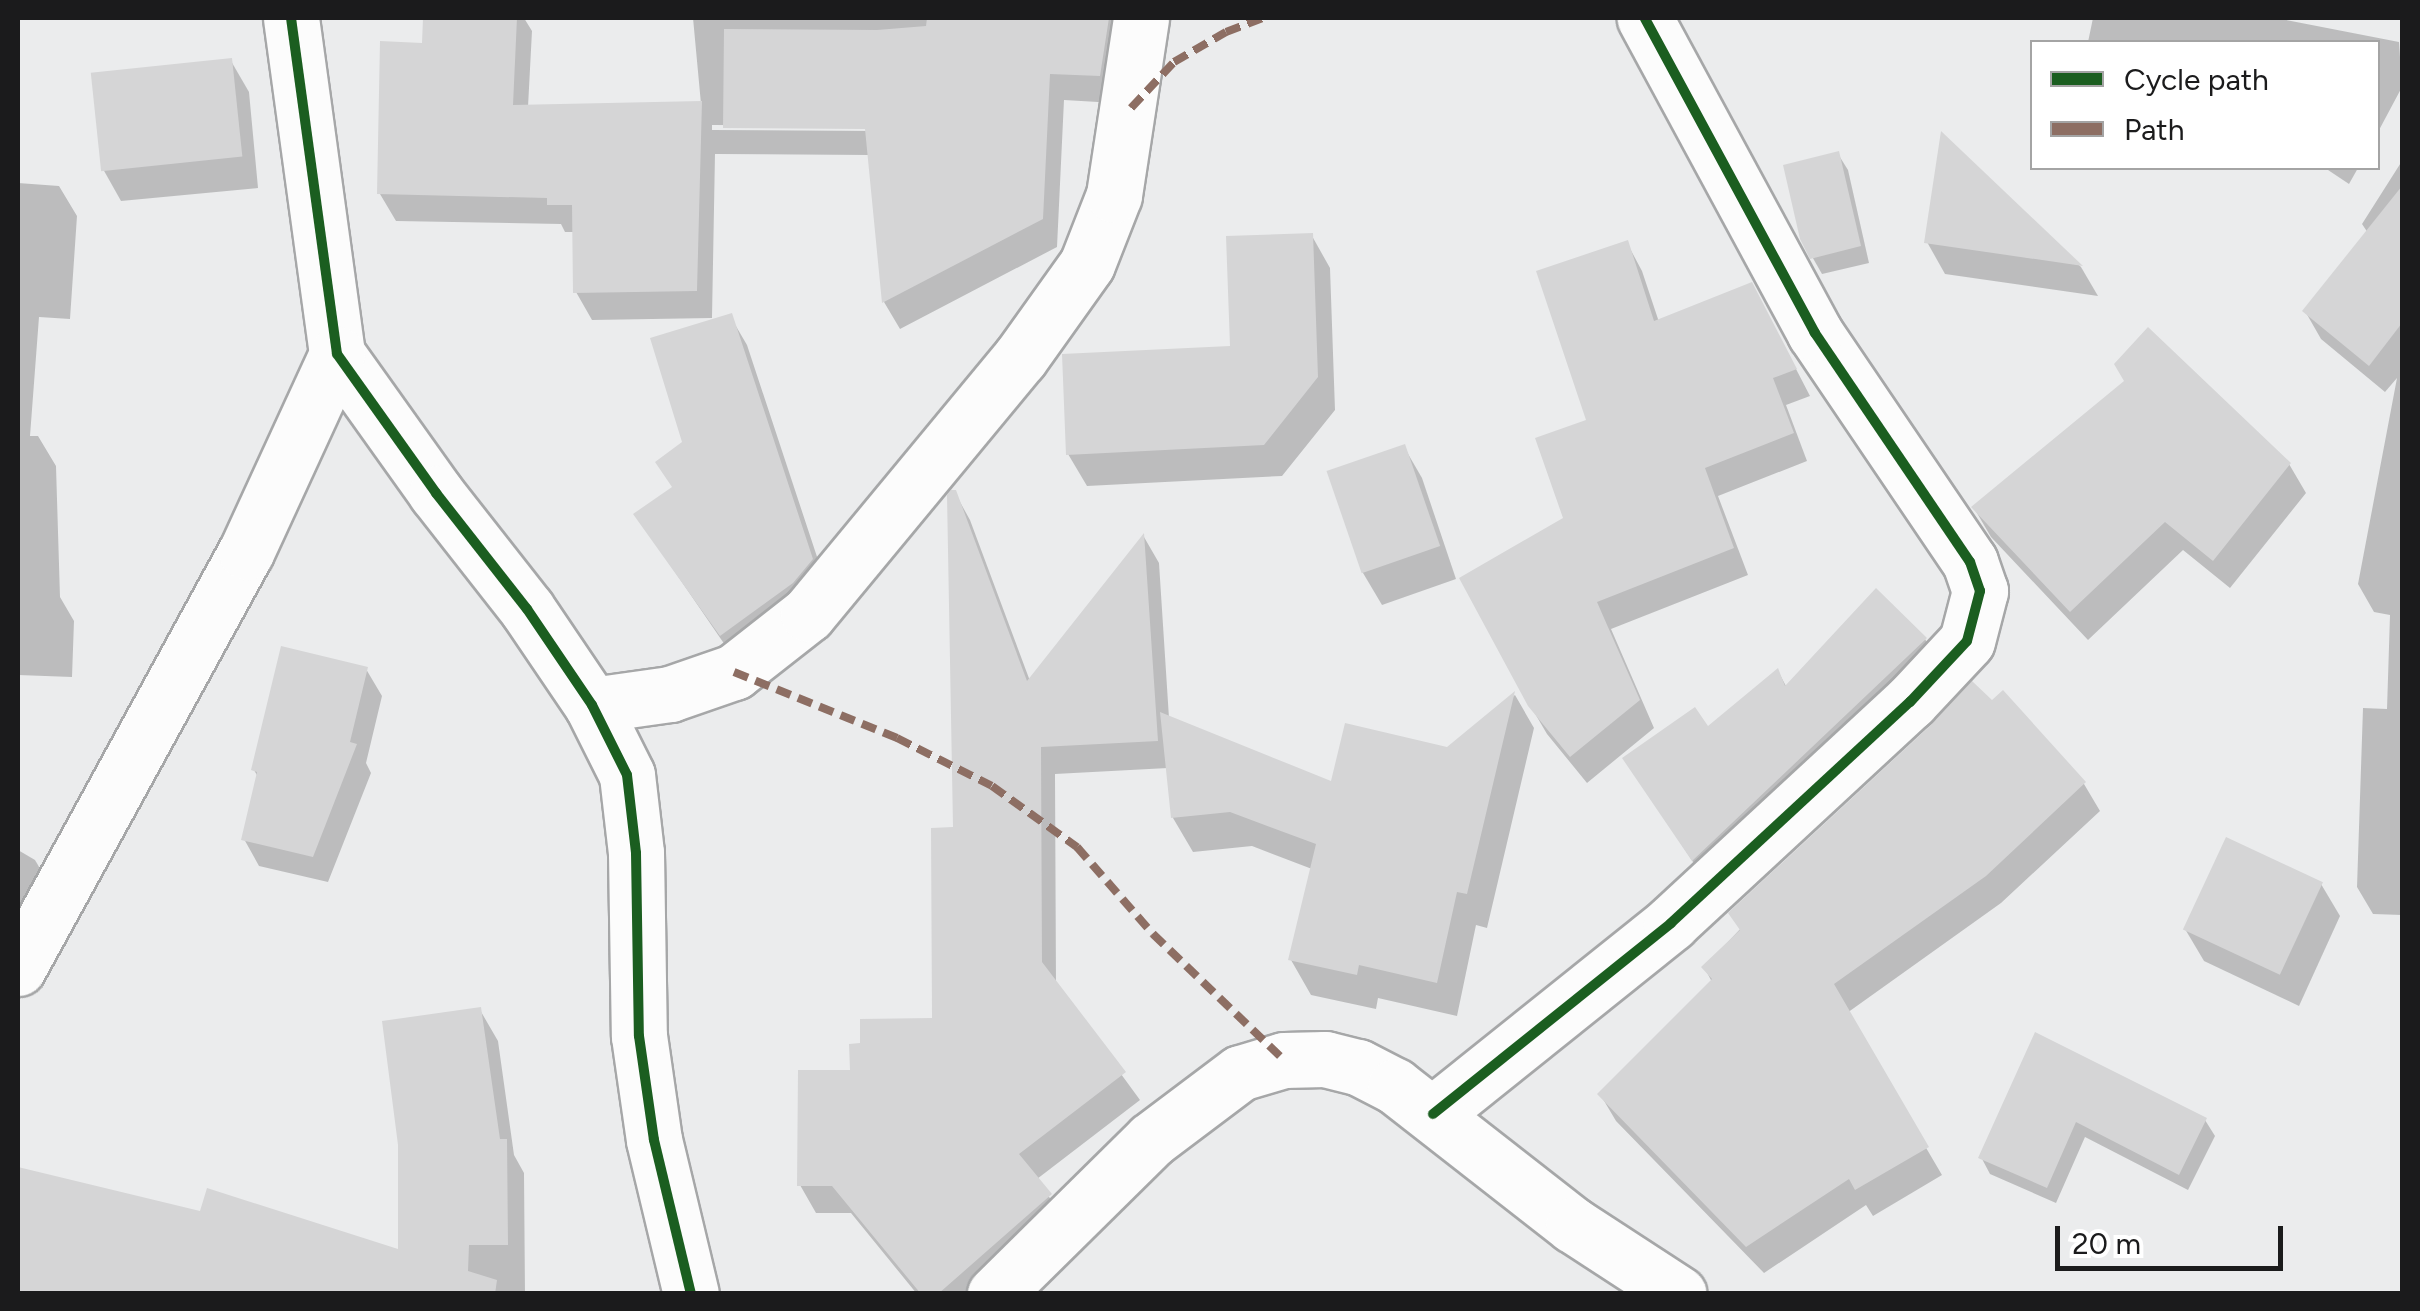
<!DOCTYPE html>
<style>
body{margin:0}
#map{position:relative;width:2420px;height:1311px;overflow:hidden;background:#ebeced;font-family:Figtree,sans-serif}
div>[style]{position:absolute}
.shadow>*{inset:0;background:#0003}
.building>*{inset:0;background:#d5d5d6;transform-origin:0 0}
.roads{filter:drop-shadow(2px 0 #a6a7a8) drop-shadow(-2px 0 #a6a7a8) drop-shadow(0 2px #a6a7a8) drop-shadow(0 -2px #a6a7a8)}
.minor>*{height:55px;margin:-27.5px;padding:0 27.5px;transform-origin:27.5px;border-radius:27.5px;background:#fcfcfc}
.quiet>*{height:8px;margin-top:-4px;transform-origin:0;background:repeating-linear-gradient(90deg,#8d6e63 0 15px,transparent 0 23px)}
.cycleway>*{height:10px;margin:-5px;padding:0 5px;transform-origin:5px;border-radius:5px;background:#1b5e20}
span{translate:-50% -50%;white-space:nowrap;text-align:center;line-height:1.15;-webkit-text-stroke:8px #fff;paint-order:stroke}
.frame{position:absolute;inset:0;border:20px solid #1b1b1c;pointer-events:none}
.legend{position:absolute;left:2030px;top:40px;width:350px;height:130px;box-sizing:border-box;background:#fff;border:2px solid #a4a4a4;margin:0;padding:12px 18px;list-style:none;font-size:30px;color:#1b1b1c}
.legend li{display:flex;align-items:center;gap:20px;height:50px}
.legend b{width:50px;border:2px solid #a4a4a4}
.scale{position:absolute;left:2055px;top:1226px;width:228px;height:45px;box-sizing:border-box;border:5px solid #1b1b1c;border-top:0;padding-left:12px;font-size:30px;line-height:35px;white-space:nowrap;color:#1b1b1c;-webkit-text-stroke:8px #fff;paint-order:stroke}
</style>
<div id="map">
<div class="shadow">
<i style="clip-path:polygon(evenodd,426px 18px,524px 18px,532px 31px,528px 107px,701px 104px,693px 18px,1124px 18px,1115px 103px,1064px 100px,1057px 247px,900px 329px,884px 302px,870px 155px,715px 154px,712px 318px,592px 320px,576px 292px,575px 232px,565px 232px,561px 224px,396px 221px,380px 194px,425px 45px,426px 18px,712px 125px,877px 126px,877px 131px,712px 130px,712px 125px)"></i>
<i style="clip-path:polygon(2093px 18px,2276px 18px,2399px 42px,2402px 87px,2378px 132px,2378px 42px,2088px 42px)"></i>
<i style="clip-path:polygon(231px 61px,249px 92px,258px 188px,121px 201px,103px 169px)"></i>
<i style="clip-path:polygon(1943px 136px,2081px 267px,2098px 296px,1945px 274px,1927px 242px)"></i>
<i style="clip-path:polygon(1838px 154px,1848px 170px,1869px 263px,1822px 274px,1802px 239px)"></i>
<i style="clip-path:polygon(2402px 161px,2402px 915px,2373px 914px,2357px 887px,2363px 708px,2387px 709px,2390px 615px,2374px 612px,2358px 584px,2397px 378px,2385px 392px,2321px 339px,2305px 311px,2368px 233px,2362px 224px)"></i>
<i style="clip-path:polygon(2325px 168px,2358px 168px,2349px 184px)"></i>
<i style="clip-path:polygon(18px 183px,59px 186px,77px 216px,70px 319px,39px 317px,30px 436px,38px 436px,56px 466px,60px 597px,74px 621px,72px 677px,18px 675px)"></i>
<i style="clip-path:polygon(1312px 236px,1330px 268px,1335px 410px,1282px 476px,1087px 486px,1068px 454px,1233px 348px)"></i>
<i style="clip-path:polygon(1627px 243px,1642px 271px,1659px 322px,1767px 313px,1810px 396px,1786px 405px,1807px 461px,1718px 496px,1748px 575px,1611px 629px,1654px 728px,1587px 783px,1547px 734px,1530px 705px)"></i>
<i style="clip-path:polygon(730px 316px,747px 345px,828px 590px,738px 664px,636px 515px,673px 489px)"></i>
<i style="clip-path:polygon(1404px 447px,1422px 478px,1456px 579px,1382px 605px,1363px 573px,1329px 472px)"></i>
<i style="clip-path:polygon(2289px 464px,2306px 493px,2230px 588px,2183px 550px,2088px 640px,1991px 537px,1974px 508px)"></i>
<i style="clip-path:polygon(955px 493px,970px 520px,1030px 681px,1144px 537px,1159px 563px,1169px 718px,1333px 784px,1447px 750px,1515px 695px,1534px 728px,1487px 928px,1476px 925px,1457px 1016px,1378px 998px,1376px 1009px,1311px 995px,1291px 960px,1312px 869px,1252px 846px,1193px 852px,1173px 818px,1168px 768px,1055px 774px,1056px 985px,1140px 1100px,1037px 1179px,1066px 1222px,985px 1294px,917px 1294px,851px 1213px,816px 1213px,800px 1185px,852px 1073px,935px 1021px,955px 830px)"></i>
<i style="clip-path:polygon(1925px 639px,1944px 671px,1712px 891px,1625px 758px,1708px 730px,1778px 671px,1787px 688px)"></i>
<i style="clip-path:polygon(366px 669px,382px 696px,366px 763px,371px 773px,328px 882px,259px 866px,244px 839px,258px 777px,254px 770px)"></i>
<i style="clip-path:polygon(2003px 694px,2084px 784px,2100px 811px,2001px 903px,1847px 1013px,1942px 1175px,1873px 1216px,1866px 1205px,1764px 1273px,1616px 1121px,1600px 1094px,1712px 982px,1704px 967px,1933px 727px,1992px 704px)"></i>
<i style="clip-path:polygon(18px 850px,35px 860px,52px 889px,18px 948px)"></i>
<i style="clip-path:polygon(2321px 884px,2340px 916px,2299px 1006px,2204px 961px,2185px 929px)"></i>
<i style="clip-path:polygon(480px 1010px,498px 1041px,514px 1155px,524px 1173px,525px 1294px,18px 1294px,18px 1192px,23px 1171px,201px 1214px,401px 1252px)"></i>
<i style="clip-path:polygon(2037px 1035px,2205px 1120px,2215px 1136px,2188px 1190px,2085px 1137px,2056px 1203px,1990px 1174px,1981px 1157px)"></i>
</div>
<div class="building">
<i style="clip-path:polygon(423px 18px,517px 18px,513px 105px,702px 101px,697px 291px,573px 293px,572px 205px,547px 205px,547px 198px,377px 194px,380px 41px,422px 43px)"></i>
<i style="clip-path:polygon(927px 18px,1109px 18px,1100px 76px,1050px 74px,1043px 219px,882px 303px,865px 129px,723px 128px,724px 29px,877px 30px,926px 26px)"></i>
<i style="left:232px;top:58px;width:99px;height:142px;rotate:84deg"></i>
<i style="clip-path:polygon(1941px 131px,2083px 266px,1924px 243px)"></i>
<i style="clip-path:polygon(1839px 151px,1861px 246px,1810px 259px,1800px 239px,1783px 165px)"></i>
<i style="clip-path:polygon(2402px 186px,2402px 323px,2369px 366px,2302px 311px)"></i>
<i style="clip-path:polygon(1313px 233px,1318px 377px,1264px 445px,1066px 455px,1062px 354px,1230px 346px,1226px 236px)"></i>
<i style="clip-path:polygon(1628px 240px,1654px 321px,1752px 282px,1797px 369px,1773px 378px,1794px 433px,1705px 468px,1734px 548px,1597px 602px,1640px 700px,1570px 757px,1528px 706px,1459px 578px,1563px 518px,1535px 438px,1586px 420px,1536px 271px)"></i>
<i style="clip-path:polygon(732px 313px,813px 559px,793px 583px,720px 636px,633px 514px,672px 487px,655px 462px,682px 442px,650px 338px)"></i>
<i style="clip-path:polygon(2148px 327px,2291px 463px,2213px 561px,2165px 522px,2070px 612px,1971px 507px,2124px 381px,2114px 364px)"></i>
<i style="left:1405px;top:444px;width:108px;height:83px;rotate:71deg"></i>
<i style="clip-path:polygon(951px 490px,956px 490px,1027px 681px,1144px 533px,1158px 741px,1041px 747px,1042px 962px,1126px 1072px,1019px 1154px,1052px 1194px,938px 1294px,921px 1294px,832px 1186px,797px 1186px,798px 1070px,850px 1070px,849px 1044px,860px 1043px,860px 1019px,932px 1018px,931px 828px,953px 827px,947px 495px)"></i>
<i style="clip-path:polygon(1876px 588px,1927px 638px,1692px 861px,1622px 758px,1695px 707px,1708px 726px,1778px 668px,1785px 686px)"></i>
<i style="clip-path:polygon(281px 646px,368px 667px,350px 742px,357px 744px,313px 857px,241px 840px,257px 772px,251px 770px)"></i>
<i style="clip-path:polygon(1972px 681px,1992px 700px,2003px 690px,2086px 782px,1986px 876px,1834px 984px,1929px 1147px,1855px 1190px,1849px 1179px,1746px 1247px,1597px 1094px,1712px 979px,1701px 967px,1740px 930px,1728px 913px,1931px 725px)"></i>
<i style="clip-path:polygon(1515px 691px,1467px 894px,1457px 892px,1437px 983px,1359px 965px,1357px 975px,1288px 960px,1316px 844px,1230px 812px,1171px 818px,1160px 712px,1331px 781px,1345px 723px,1447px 747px)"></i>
<i style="left:2226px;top:837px;width:107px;height:102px;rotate:25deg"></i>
<i style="clip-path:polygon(481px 1007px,500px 1139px,507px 1139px,508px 1245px,469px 1245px,468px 1271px,497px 1280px,495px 1294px,18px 1294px,18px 1167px,200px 1211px,207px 1188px,398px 1249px,398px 1145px,382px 1021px)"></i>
<i style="clip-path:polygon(2035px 1032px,2207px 1118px,2179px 1175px,2076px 1122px,2047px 1188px,1978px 1158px)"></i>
</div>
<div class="roads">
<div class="minor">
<i style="left:291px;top:18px;width:339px;rotate:82.2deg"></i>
<i style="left:337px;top:354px;width:171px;rotate:54.5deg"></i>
<i style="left:436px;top:493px;width:147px;rotate:51.9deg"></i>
<i style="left:527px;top:609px;width:116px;rotate:55.9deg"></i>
<i style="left:592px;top:705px;width:78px;rotate:63.4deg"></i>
<i style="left:627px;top:775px;width:79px;rotate:83.4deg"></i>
<i style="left:636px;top:853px;width:183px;rotate:89.1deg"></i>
<i style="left:639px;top:1036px;width:105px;rotate:81.8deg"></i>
<i style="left:654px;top:1140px;width:158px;rotate:76.5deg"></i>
<i style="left:592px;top:705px;width:79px;rotate:-8deg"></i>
<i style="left:670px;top:694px;width:68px;rotate:-19deg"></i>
<i style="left:734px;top:672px;width:94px;rotate:-38.1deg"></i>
<i style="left:808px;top:614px;width:332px;rotate:-50.4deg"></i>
<i style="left:1020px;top:358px;width:115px;rotate:-54.5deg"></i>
<i style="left:1087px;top:264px;width:74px;rotate:-68.6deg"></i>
<i style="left:1114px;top:195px;width:179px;rotate:-81.3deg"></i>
<i style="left:18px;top:968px;width:474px;rotate:-61.3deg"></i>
<i style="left:246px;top:552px;width:218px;rotate:-65.3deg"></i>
<i style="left:1433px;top:1114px;width:305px;rotate:-38.7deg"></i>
<i style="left:1671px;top:923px;width:326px;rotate:-42.8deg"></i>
<i style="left:1910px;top:702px;width:83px;rotate:-46.9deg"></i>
<i style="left:1967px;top:641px;width:52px;rotate:-75.4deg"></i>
<i style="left:1980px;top:591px;width:31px;rotate:-109deg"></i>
<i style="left:1970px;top:562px;width:277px;rotate:-124.1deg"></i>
<i style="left:1815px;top:333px;width:358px;rotate:-118.4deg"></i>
<i style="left:995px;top:1294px;width:219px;rotate:-44.6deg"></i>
<i style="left:1151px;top:1140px;width:111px;rotate:-37deg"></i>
<i style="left:1240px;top:1073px;width:46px;rotate:-16.5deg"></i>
<i style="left:1284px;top:1060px;width:41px;rotate:-1.4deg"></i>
<i style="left:1325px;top:1059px;width:34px;rotate:14deg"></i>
<i style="left:1358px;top:1067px;width:42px;rotate:27.2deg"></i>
<i style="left:1395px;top:1086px;width:226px;rotate:38deg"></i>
<i style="left:1573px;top:1225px;width:126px;rotate:33.1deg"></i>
</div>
</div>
<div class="quiet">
<i style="left:1131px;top:108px;width:63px;rotate:-46.9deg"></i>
<i style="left:1174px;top:62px;width:60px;rotate:-30deg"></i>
<i style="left:1226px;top:32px;width:40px;rotate:-21deg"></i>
<i style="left:734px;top:672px;width:176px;rotate:22deg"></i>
<i style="left:897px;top:738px;width:106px;rotate:26.8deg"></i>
<i style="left:992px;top:786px;width:105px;rotate:35.7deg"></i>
<i style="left:1077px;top:847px;width:116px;rotate:48.9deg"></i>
<i style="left:1153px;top:934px;width:182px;rotate:43.9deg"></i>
</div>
<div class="cycleway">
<i style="left:291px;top:18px;width:339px;rotate:82.2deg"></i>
<i style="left:337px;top:354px;width:171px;rotate:54.5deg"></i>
<i style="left:436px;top:493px;width:147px;rotate:51.9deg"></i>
<i style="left:527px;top:609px;width:116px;rotate:55.9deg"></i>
<i style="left:592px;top:705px;width:78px;rotate:63.4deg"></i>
<i style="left:627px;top:775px;width:79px;rotate:83.4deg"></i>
<i style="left:636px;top:853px;width:183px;rotate:89.1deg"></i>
<i style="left:639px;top:1036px;width:105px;rotate:81.8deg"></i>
<i style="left:654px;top:1140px;width:158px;rotate:76.5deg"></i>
<i style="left:1433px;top:1114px;width:305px;rotate:-38.7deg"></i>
<i style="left:1671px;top:923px;width:326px;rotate:-42.8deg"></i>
<i style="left:1910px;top:702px;width:83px;rotate:-46.9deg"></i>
<i style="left:1967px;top:641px;width:52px;rotate:-75.4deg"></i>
<i style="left:1980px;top:591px;width:31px;rotate:-109deg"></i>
<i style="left:1970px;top:562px;width:277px;rotate:-124.1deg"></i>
<i style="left:1815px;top:333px;width:358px;rotate:-118.4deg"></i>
</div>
<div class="frame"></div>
<ul class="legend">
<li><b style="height:12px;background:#1b5e20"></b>Cycle path</li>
<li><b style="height:12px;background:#8d6e63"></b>Path</li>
</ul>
<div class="scale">20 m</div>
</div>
